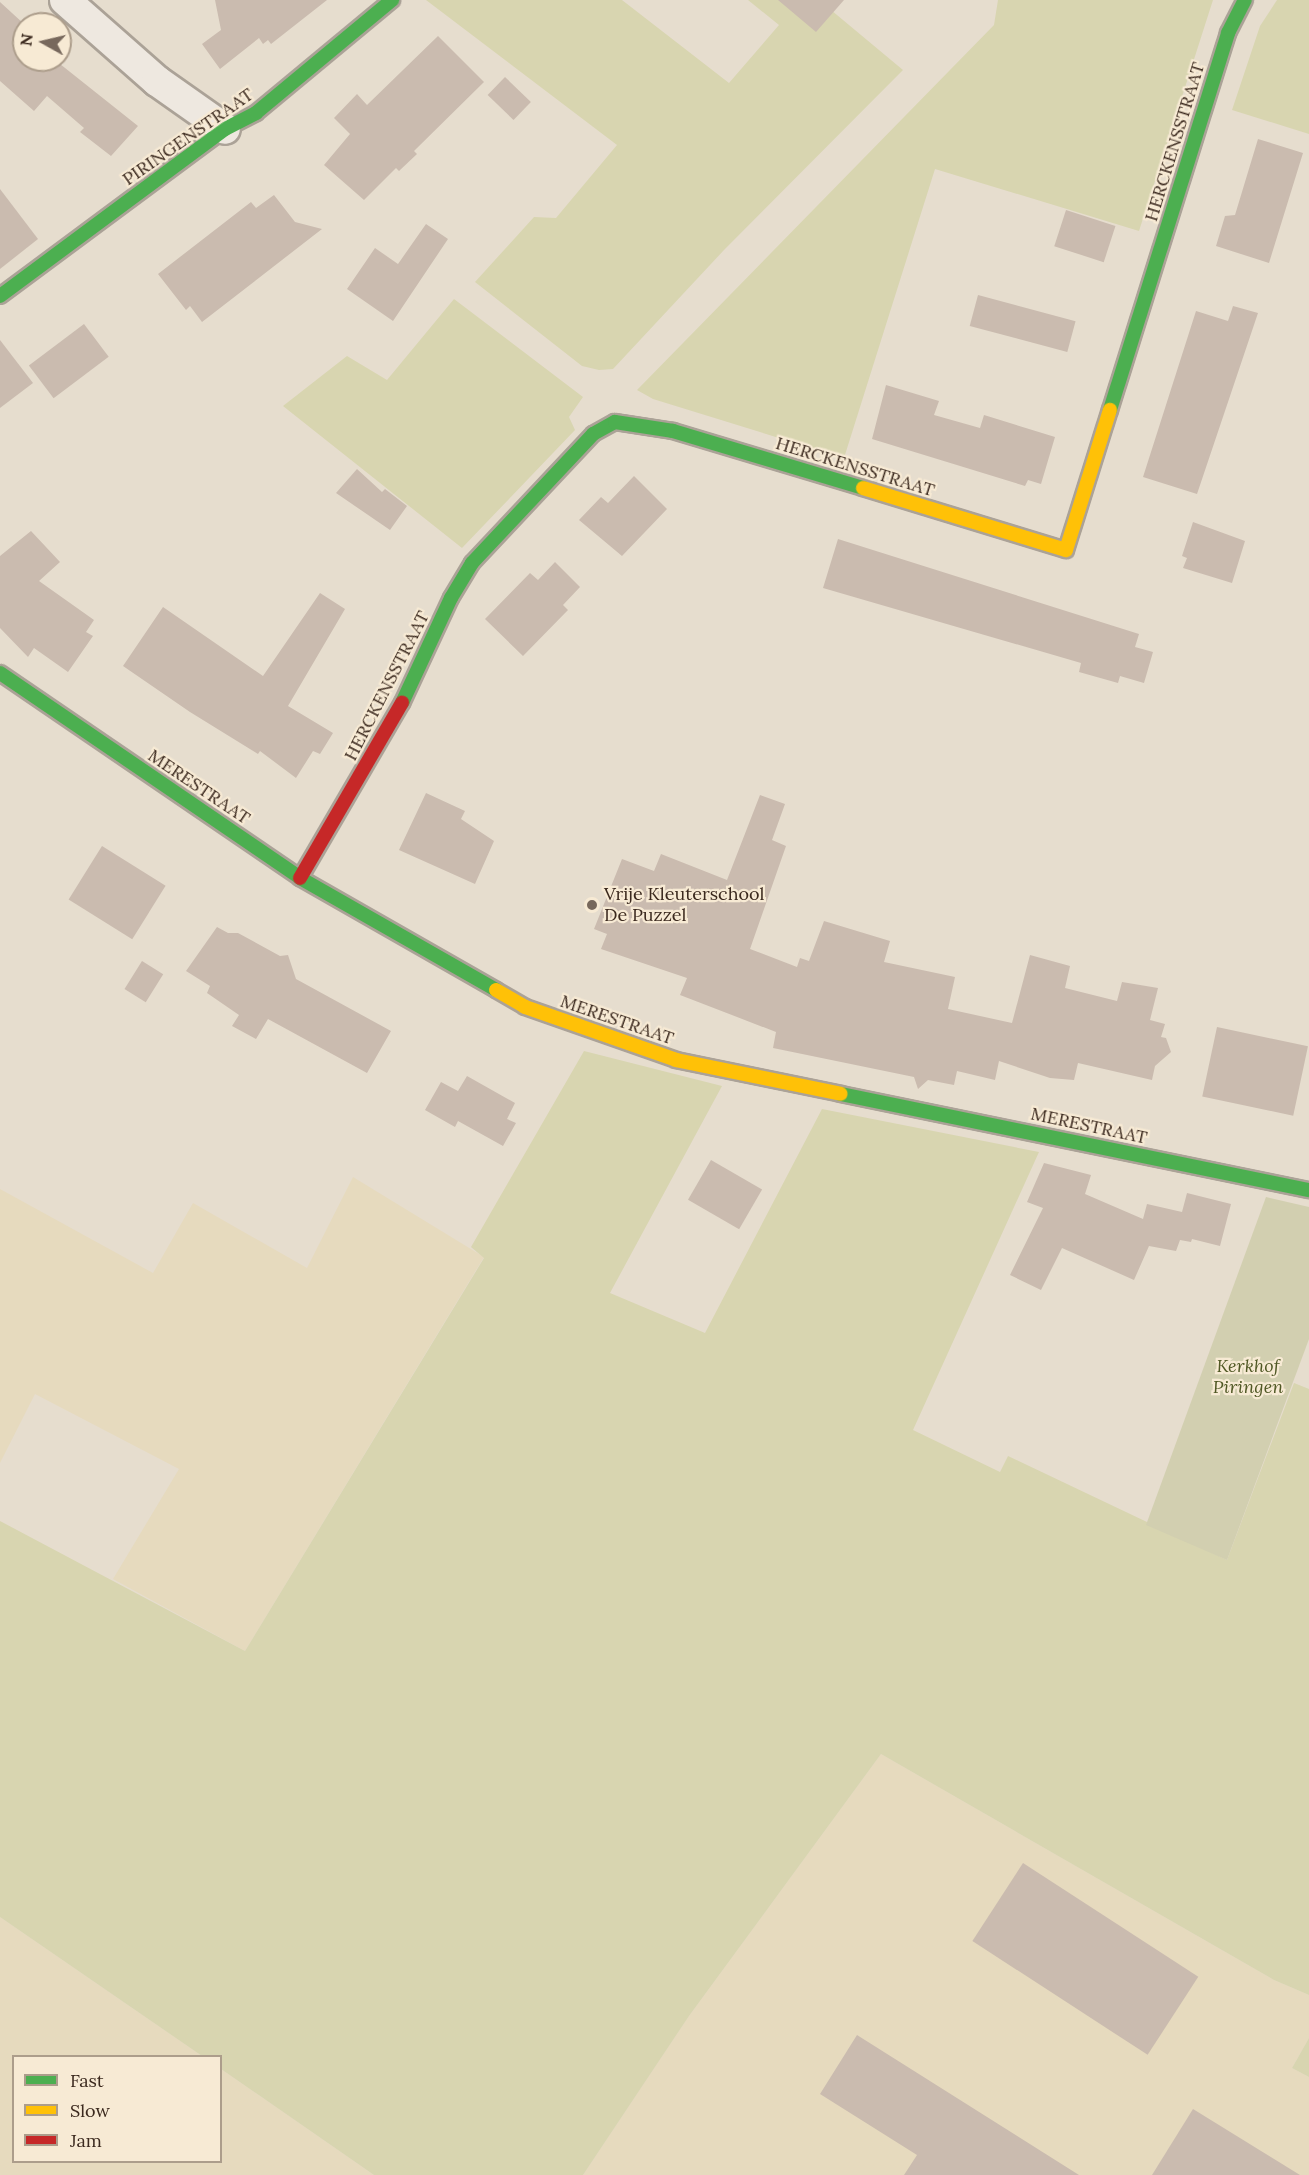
<!DOCTYPE html>
<style>
body{margin:0}
#map{position:relative;width:1309px;height:2175px;overflow:hidden;background:#e6ddce;font-family:Lora,serif}
div>[style]{position:absolute}
.farmland>*{inset:0;background:#e6dabe}
.green>*{inset:0;background:#d8d5b0}
.cemetery>*{inset:0;background:#d2cfb0}
.building>*{inset:0;background:#cabbaf;transform-origin:0 0}
.roads{filter:drop-shadow(2px 0 #aba297) drop-shadow(-2px 0 #aba297) drop-shadow(0 2px #aba297) drop-shadow(0 -2px #aba297)}
.street>*{height:30px;margin:-15px;padding:0 15px;transform-origin:15px;border-radius:15px;background:#eee8e0}
.fast>*{height:14px;margin:-7px;padding:0 7px;transform-origin:7px;border-radius:7px;background:#4caf50}
.slow>*{height:14px;margin:-7px;padding:0 7px;transform-origin:7px;border-radius:7px;background:#ffc107}
.jam>*{height:14px;margin:-7px;padding:0 7px;transform-origin:7px;border-radius:7px;background:#c62828}
.dots>*{width:16px;height:16px;translate:-50% -50%;box-sizing:border-box;border:3px solid #f7ead4;border-radius:50%}
span{translate:-50% -50%;white-space:nowrap;text-align:center;line-height:1.15;-webkit-text-stroke:4.5px #f7ead4;paint-order:stroke}
.street-label{font-size:18px;color:#3b291e}
.poi-label{font-size:18px;color:#3b291e}
.left{translate:0 -50%;text-align:left}
.park-label{font-size:18px;color:#505824;font-style:italic}
.legend{position:absolute;left:12px;top:2055px;width:210px;height:108px;box-sizing:border-box;background:#f7ead4;border:2px solid #ac9d8b;margin:0;padding:8px 10px;list-style:none;font-size:18px;color:#3b291e}
.legend li{display:flex;align-items:center;gap:12px;height:30px}
.legend b{width:30px;border:2px solid #ac9d8b}
.north{position:absolute;left:12px;top:12px;width:60px;height:60px;box-sizing:border-box;background:#f7ead4;border:2px solid #ac9d8b;border-radius:50%;rotate:278deg;font-size:16px;font-weight:700;line-height:24px;text-align:center;color:#3b291e}
.north::after{content:'';display:block;margin:auto;width:21px;height:27px;background:#77685c;clip-path:polygon(50% 0,100% 100%,50% 72%,0 100%)}
</style>
<div id="map">
<div class="farmland">
<i style="clip-path:polygon(353px 1177px,484px 1257px,245px 1651px,113px 1579px,179px 1469px,35px 1394px,0 1463px,0 1189px,153px 1273px,193px 1203px,307px 1268px)"></i>
<i style="clip-path:polygon(881px 1754px,1274px 1980px,1309px 1995px,1309px 2038px,1292px 2068px,1309px 2077px,1309px 2175px,583px 2175px,689px 2016px)"></i>
<i style="clip-path:polygon(0 1917px,202px 2056px,14px 2056px,14px 2162px,220px 2162px,221px 2069px,374px 2175px,0 2175px)"></i>
</div>
<div class="green">
<i style="clip-path:polygon(426px 0,622px 0,729px 83px,779px 25px,748px 0,819px 0,903px 70px,724px 250px,613px 369px,599px 370px,582px 366px,475px 282px,534px 217px,556px 218px,617px 145px)"></i>
<i style="clip-path:polygon(998px 0,1213px 0,1139px 231px,935px 169px,844px 458px,653px 399px,637px 390px,994px 25px)"></i>
<i style="clip-path:polygon(1277px 0,1309px 0,1309px 134px,1232px 110px,1260px 26px)"></i>
<i style="clip-path:polygon(454px 299px,583px 397px,569px 417px,575px 430px,462px 548px,283px 406px,347px 356px,387px 380px)"></i>
<i style="clip-path:polygon(584px 1051px,722px 1086px,610px 1293px,705px 1333px,822px 1109px,1039px 1152px,913px 1430px,1000px 1472px,1008px 1456px,1227px 1560px,1294px 1383px,1309px 1389px,1309px 1995px,1274px 1980px,881px 1754px,689px 2016px,583px 2175px,374px 2175px,221px 2069px,220px 2056px,202px 2056px,0 1917px,0 1521px,245px 1651px,484px 1258px,471px 1247px)"></i>
<i style="clip-path:polygon(1309px 2038px,1309px 2077px,1292px 2068px)"></i>
</div>
<div class="cemetery">
<i style="clip-path:polygon(1266px 1197px,1309px 1207px,1309px 1339px,1227px 1560px,1146px 1525px)"></i>
</div>
<div class="building">
<i style="clip-path:polygon(215px 0,327px 0,271px 44px,268px 40px,263px 44px,259px 38px,220px 69px,202px 44px,221px 30px)"></i>
<i style="clip-path:polygon(778px 0,844px 0,816px 32px)"></i>
<i style="clip-path:polygon(0 2px,24px 24px,24px 60px,55px 60px,138px 126px,111px 156px,80px 132px,84px 128px,47px 96px,34px 111px,0 81px)"></i>
<i style="clip-path:polygon(438px 36px,484px 82px,414px 151px,417px 154px,399px 171px,396px 168px,364px 200px,324px 165px,350px 134px,334px 118px,357px 94px,367px 105px)"></i>
<i style="left:505px;top:77px;width:36px;height:25px;rotate:44deg"></i>
<i style="clip-path:polygon(1258px 139px,1303px 153px,1269px 263px,1216px 246px,1225px 216px,1235px 215px)"></i>
<i style="clip-path:polygon(0 189px,38px 239px,0 269px)"></i>
<i style="clip-path:polygon(274px 195px,295px 222px,322px 229px,202px 322px,190px 306px,186px 310px,158px 274px,251px 202px,256px 208px)"></i>
<i style="left:1066px;top:210px;width:52px;height:38px;rotate:18deg"></i>
<i style="clip-path:polygon(426px 224px,448px 239px,393px 321px,347px 289px,375px 248px,398px 264px)"></i>
<i style="left:978px;top:295px;width:101px;height:32px;rotate:15deg"></i>
<i style="clip-path:polygon(1233px 306px,1258px 313px,1197px 494px,1143px 477px,1196px 311px,1228px 321px)"></i>
<i style="left:84px;top:324px;width:41px;height:69px;rotate:53deg"></i>
<i style="clip-path:polygon(0 340px,33px 383px,0 408px)"></i>
<i style="clip-path:polygon(886px 385px,939px 401px,934px 415px,980px 428px,984px 415px,1055px 437px,1041px 484px,1028px 480px,1025px 486px,872px 439px)"></i>
<i style="clip-path:polygon(357px 469px,382px 492px,385px 489px,407px 506px,390px 530px,336px 493px)"></i>
<i style="clip-path:polygon(634px 476px,667px 509px,622px 556px,579px 520px,601px 497px,608px 503px)"></i>
<i style="clip-path:polygon(1193px 522px,1245px 541px,1232px 583px,1183px 568px,1187px 558px,1182px 556px)"></i>
<i style="clip-path:polygon(31px 531px,60px 562px,39px 581px,94px 620px,86px 632px,93px 636px,68px 672px,34px 648px,28px 657px,0 628px,0 556px)"></i>
<i style="clip-path:polygon(838px 539px,1139px 634px,1135px 647px,1153px 652px,1144px 683px,1120px 676px,1118px 683px,1079px 672px,1081px 663px,823px 588px)"></i>
<i style="clip-path:polygon(555px 562px,580px 587px,563px 605px,568px 610px,523px 656px,485px 619px,530px 573px,538px 580px)"></i>
<i style="clip-path:polygon(320px 593px,345px 609px,288px 706px,333px 733px,320px 754px,313px 751px,296px 778px,260px 751px,258px 754px,190px 712px,123px 666px,163px 607px,263px 676px)"></i>
<i style="clip-path:polygon(426px 793px,465px 811px,461px 819px,494px 841px,475px 884px,399px 850px)"></i>
<i style="clip-path:polygon(760px 795px,785px 804px,772px 840px,786px 846px,750px 949px,797px 967px,800px 958px,809px 961px,824px 921px,890px 941px,884px 962px,955px 977px,948px 1009px,1012px 1023px,1030px 955px,1070px 966px,1065px 988px,1117px 1001px,1122px 982px,1158px 988px,1150px 1020px,1165px 1024px,1161px 1037px,1166px 1038px,1171px 1052px,1155px 1066px,1152px 1080px,1078px 1063px,1074px 1080px,1050px 1078px,999px 1061px,995px 1080px,957px 1071px,954px 1085px,928px 1080px,918px 1089px,914px 1077px,773px 1048px,776px 1032px,680px 995px,687px 978px,601px 949px,607px 934px,594px 929px,622px 859px,654px 871px,661px 854px,727px 880px)"></i>
<i style="left:102px;top:846px;width:75px;height:63px;rotate:32deg"></i>
<i style="clip-path:polygon(217px 927px,228px 933px,238px 933px,280px 956px,288px 955px,296px 979px,391px 1031px,367px 1073px,268px 1019px,256px 1039px,232px 1026px,239px 1015px,207px 993px,210px 986px,186px 971px)"></i>
<i style="left:142px;top:961px;width:25px;height:33px;rotate:32deg"></i>
<i style="left:1217px;top:1027px;width:93px;height:71px;rotate:12deg"></i>
<i style="clip-path:polygon(467px 1076px,515px 1103px,507px 1119px,516px 1123px,503px 1146px,458px 1121px,455px 1127px,425px 1110px,441px 1082px,458px 1091px)"></i>
<i style="left:711px;top:1160px;width:59px;height:46px;rotate:30deg"></i>
<i style="clip-path:polygon(1044px 1163px,1091px 1175px,1085px 1194px,1143px 1219px,1147px 1204px,1182px 1212px,1187px 1193px,1231px 1204px,1220px 1246px,1192px 1239px,1191px 1242px,1180px 1240px,1176px 1251px,1149px 1246px,1134px 1280px,1062px 1248px,1041px 1290px,1010px 1275px,1043px 1208px,1027px 1202px)"></i>
<i style="left:1023px;top:1863px;width:209px;height:93px;rotate:33deg"></i>
<i style="clip-path:polygon(857px 2035px,1079px 2175px,904px 2175px,917px 2155px,820px 2094px)"></i>
<i style="clip-path:polygon(1193px 2109px,1300px 2175px,1152px 2175px)"></i>
</div>
<div class="roads">
<div class="street">
<i style="left:65px;top:0;width:123px;rotate:41.4deg"></i>
<i style="left:157px;top:81px;width:83px;rotate:35.2deg"></i>
</div>
<div class="fast">
<i style="left:0;top:296px;width:280px;rotate:-36.6deg"></i>
<i style="left:225px;top:129px;width:35px;rotate:-27deg"></i>
<i style="left:256px;top:113px;width:177px;rotate:-39.7deg"></i>
<i style="left:1110px;top:410px;width:395px;rotate:-72.6deg"></i>
<i style="left:1228px;top:33px;width:37px;rotate:-63deg"></i>
<i style="left:0;top:673px;width:363px;rotate:34.3deg"></i>
<i style="left:300px;top:878px;width:226px;rotate:29.7deg"></i>
<i style="left:402px;top:703px;width:116px;rotate:-65deg"></i>
<i style="left:451px;top:598px;width:41px;rotate:-59deg"></i>
<i style="left:472px;top:563px;width:177px;rotate:-46.8deg"></i>
<i style="left:593px;top:434px;width:25px;rotate:-29deg"></i>
<i style="left:615px;top:422px;width:59px;rotate:8.8deg"></i>
<i style="left:673px;top:431px;width:198px;rotate:16.7deg"></i>
<i style="left:841px;top:1094px;width:478px;rotate:11.6deg"></i>
</div>
<div class="slow">
<i style="left:863px;top:488px;width:212px;rotate:17deg"></i>
<i style="left:1066px;top:550px;width:147px;rotate:-72.6deg"></i>
<i style="left:496px;top:990px;width:34px;rotate:30deg"></i>
<i style="left:525px;top:1007px;width:160px;rotate:19.3deg"></i>
<i style="left:676px;top:1060px;width:168px;rotate:11.6deg"></i>
</div>
<div class="jam">
<i style="left:300px;top:878px;width:203px;rotate:-59.8deg"></i>
</div>
</div>
<div class="dots">
<i style="left:592px;top:905px;background:#77685c"></i>
</div>
<div class="street-label">
<span style="left:188px;top:137px;rotate:-35deg">PIRINGENSTRAAT</span>
<span style="left:1175px;top:142px;rotate:-73deg">HERCKENSSTRAAT</span>
<span style="left:855px;top:467px;rotate:17deg">HERCKENSSTRAAT</span>
<span style="left:387px;top:686px;rotate:-63deg">HERCKENSSTRAAT</span>
<span style="left:199px;top:787px;rotate:34deg">MERESTRAAT</span>
<span style="left:617px;top:1020px;rotate:19deg">MERESTRAAT</span>
<span style="left:1089px;top:1126px;rotate:12deg">MERESTRAAT</span>
</div>
<div class="poi-label">
<span class="left" style="left:604px;top:905px">Vrije Kleuterschool<br>De Puzzel</span>
</div>
<div class="park-label">
<span style="left:1248px;top:1377px">Kerkhof<br>Piringen</span>
</div>
<ul class="legend">
<li><b style="height:8px;background:#4caf50"></b>Fast</li>
<li><b style="height:8px;background:#ffc107"></b>Slow</li>
<li><b style="height:8px;background:#c62828"></b>Jam</li>
</ul>
<div class="north">N</div>
</div>
